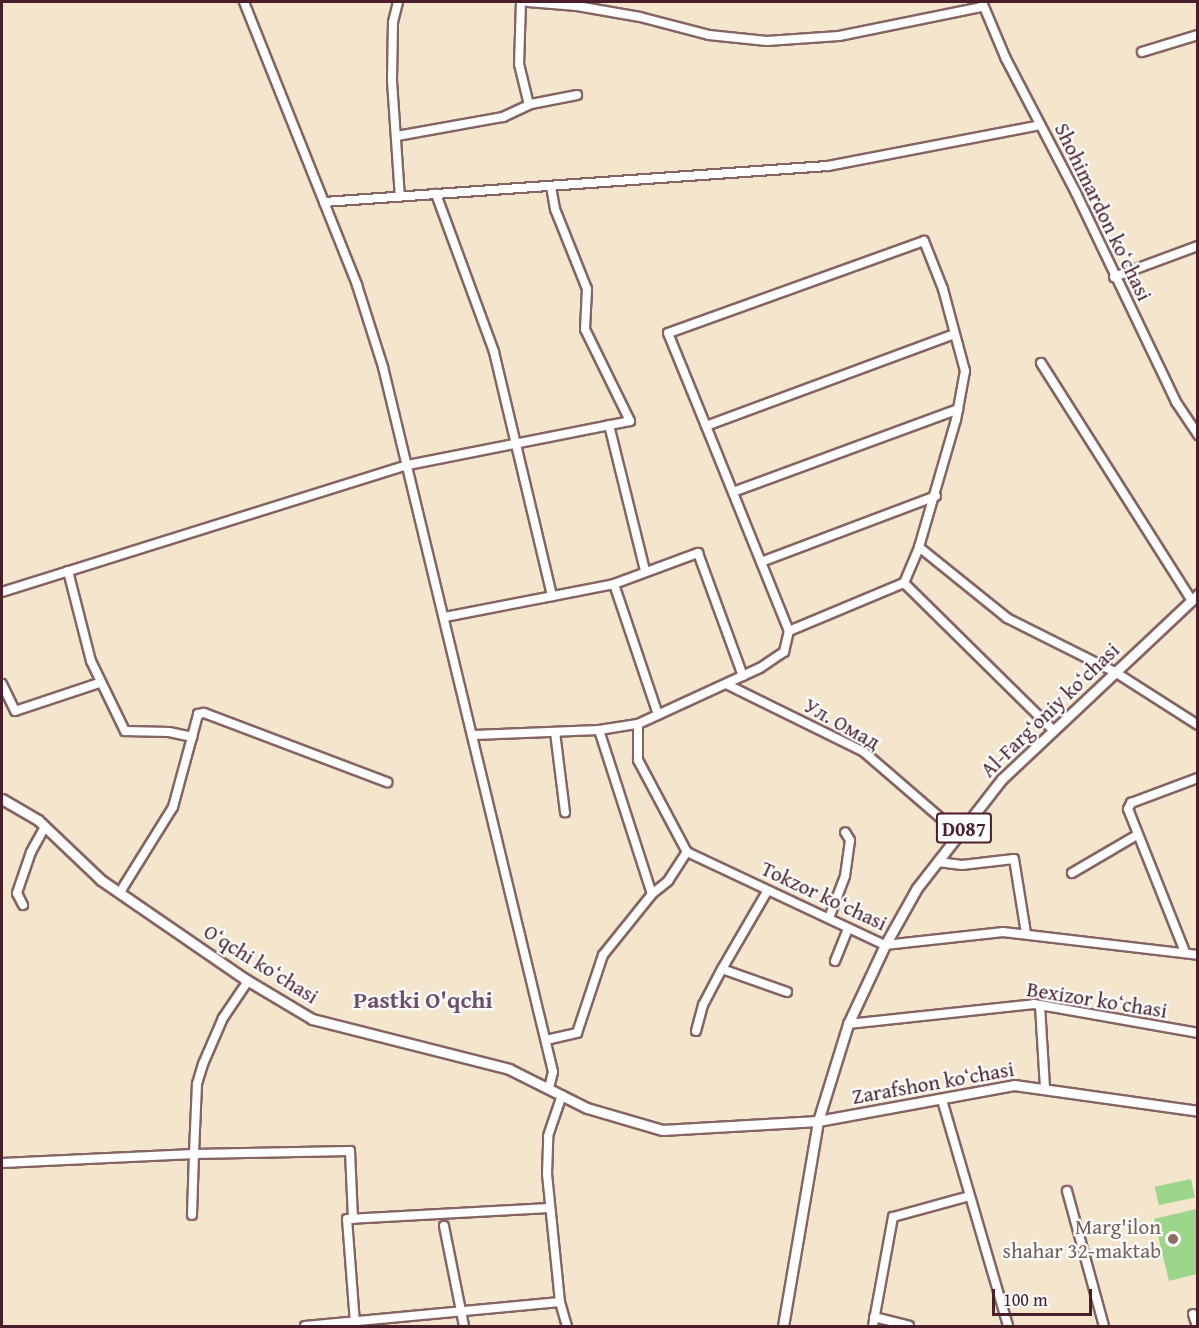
<!DOCTYPE html>
<meta charset="utf-8">
<style>
body{margin:0}
#map{position:relative;width:1199px;height:1328px;overflow:hidden;background:#f4e5cd;font-family:"Gentium Book Plus",serif}
div>[style]{position:absolute}
.green>*{inset:0;background:#9bd68a;transform-origin:0 0}
.roads{filter:drop-shadow(2px 0 #866464) drop-shadow(-2px 0 #866464) drop-shadow(0 2px #866464) drop-shadow(0 -2px #866464)}
.minor>*{height:8px;margin:-4px;padding:0 4px;transform-origin:4px;border-radius:4px;background:#fff}
.major>*{height:9px;margin:-4.5px;padding:0 4.5px;transform-origin:4.5px;border-radius:4.5px;background:#fff}
.dots>*{width:16px;height:16px;translate:-50% -50%;box-sizing:border-box;border:3px solid #fff;border-radius:50%}
span{translate:-50% -50%;white-space:nowrap;text-align:center;line-height:1.15;-webkit-text-stroke:4.5px #fff;paint-order:stroke}
.shield-label span{padding:2px 4px;background:#fff;border:2px solid;border-radius:4px;-webkit-text-stroke-width:0}
.shield-label{font-size:20px;color:#4a1f2b;font-weight:700}
.street-label{font-size:21px;color:#4a1f2b}
.education-label{font-size:21px;color:#785e54}
.right{translate:-100% -50%;text-align:right}
.quarter-label{font-size:24px;color:#6f4e6b;font-weight:700}
.frame{position:absolute;inset:0;border:3px solid #4a1f2b;pointer-events:none}
.scale{position:absolute;left:992px;top:1289px;width:100px;height:27px;box-sizing:border-box;border:3px solid #4a1f2b;border-top:0;padding-left:8px;font-size:18px;line-height:21px;white-space:nowrap;color:#4a1f2b;-webkit-text-stroke:4px #fff;paint-order:stroke}
</style>
<div id="map">
<div class="green">
<i style="left:1191px;top:1179px;width:19px;height:37px;rotate:78deg"></i>
<i style="clip-path:polygon(1196px 1209px,1197px 1274px,1169px 1281px,1154px 1219px)"></i>
</div>
<div class="roads">
<div class="minor">
<i style="left:244px;top:2px;width:305px;rotate:68.2deg"></i>
<i style="left:357px;top:285px;width:86px;rotate:72.4deg"></i>
<i style="left:383px;top:367px;width:725px;rotate:76.44deg"></i>
<i style="left:553px;top:1072px;width:16px;rotate:104deg"></i>
<i style="left:398px;top:2px;width:21px;rotate:104deg"></i>
<i style="left:393px;top:22px;width:59px;rotate:91deg"></i>
<i style="left:392px;top:81px;width:116px;rotate:86.1deg"></i>
<i style="left:521px;top:2px;width:62px;rotate:91.8deg"></i>
<i style="left:519px;top:64px;width:42px;rotate:76.3deg"></i>
<i style="left:528px;top:2px;width:49px;rotate:4.7deg"></i>
<i style="left:577px;top:6px;width:64px;rotate:9.9deg"></i>
<i style="left:640px;top:17px;width:71px;rotate:14.6deg"></i>
<i style="left:709px;top:35px;width:58px;rotate:5.9deg"></i>
<i style="left:767px;top:41px;width:72px;rotate:-4deg"></i>
<i style="left:839px;top:36px;width:146px;rotate:-11.5deg"></i>
<i style="left:982px;top:2px;width:62px;rotate:67.2deg"></i>
<i style="left:1006px;top:59px;width:151px;rotate:62.4deg"></i>
<i style="left:1076px;top:193px;width:232px;rotate:64.4deg"></i>
<i style="left:1176px;top:402px;width:40px;rotate:56deg"></i>
<i style="left:1142px;top:52px;width:59px;rotate:-16.9deg"></i>
<i style="left:397px;top:136px;width:108px;rotate:-10.2deg"></i>
<i style="left:503px;top:117px;width:31px;rotate:-25deg"></i>
<i style="left:531px;top:104px;width:47px;rotate:-11.1deg"></i>
<i style="left:436px;top:194px;width:168px;rotate:69.8deg"></i>
<i style="left:494px;top:352px;width:251px;rotate:76.6deg"></i>
<i style="left:324px;top:202px;width:505px;rotate:-4.09deg"></i>
<i style="left:828px;top:166px;width:216px;rotate:-10.9deg"></i>
<i style="left:1114px;top:277px;width:90px;rotate:-20.3deg"></i>
<i style="left:1041px;top:363px;width:280px;rotate:57.6deg"></i>
<i style="left:609px;top:425px;width:150px;rotate:76.1deg"></i>
<i style="left:706px;top:426px;width:221px;rotate:68deg"></i>
<i style="left:733px;top:492px;width:240px;rotate:-20.2deg"></i>
<i style="left:919px;top:547px;width:132px;rotate:-73.8deg"></i>
<i style="left:956px;top:420px;width:50px;rotate:-79.6deg"></i>
<i style="left:965px;top:371px;width:27px;rotate:-105deg"></i>
<i style="left:958px;top:345px;width:58px;rotate:-105deg"></i>
<i style="left:943px;top:289px;width:52px;rotate:-111.6deg"></i>
<i style="left:924px;top:241px;width:272px;rotate:160.2deg"></i>
<i style="left:668px;top:333px;width:100px;rotate:67.8deg"></i>
<i style="left:706px;top:426px;width:265px;rotate:-20.3deg"></i>
<i style="left:761px;top:562px;width:187px;rotate:-20.7deg"></i>
<i style="left:68px;top:571px;width:93px;rotate:75.7deg"></i>
<i style="left:91px;top:661px;width:78px;rotate:64.1deg"></i>
<i style="left:125px;top:731px;width:44px;rotate:1.3deg"></i>
<i style="left:169px;top:732px;width:24px;rotate:12deg"></i>
<i style="left:192px;top:737px;width:73px;rotate:105.2deg"></i>
<i style="left:173px;top:807px;width:100px;rotate:121.9deg"></i>
<i style="left:904px;top:583px;width:209px;rotate:44.6deg"></i>
<i style="left:614px;top:584px;width:90px;rotate:-20.3deg"></i>
<i style="left:698px;top:553px;width:131px;rotate:69.9deg"></i>
<i style="left:2px;top:592px;width:425px;rotate:-17.4deg"></i>
<i style="left:408px;top:465px;width:226px;rotate:-11.2deg"></i>
<i style="left:630px;top:421px;width:102px;rotate:-116.1deg"></i>
<i style="left:585px;top:329px;width:40px;rotate:-87.1deg"></i>
<i style="left:587px;top:289px;width:86px;rotate:-111.8deg"></i>
<i style="left:555px;top:209px;width:23px;rotate:-100deg"></i>
<i style="left:445px;top:617px;width:172px;rotate:-11deg"></i>
<i style="left:614px;top:584px;width:138px;rotate:71.4deg"></i>
<i style="left:2px;top:684px;width:30px;rotate:64deg"></i>
<i style="left:15px;top:711px;width:89px;rotate:-18.4deg"></i>
<i style="left:726px;top:684px;width:154px;rotate:26.2deg"></i>
<i style="left:864px;top:752px;width:125px;rotate:40.8deg"></i>
<i style="left:638px;top:724px;width:36px;rotate:90deg"></i>
<i style="left:638px;top:760px;width:104px;rotate:62deg"></i>
<i style="left:687px;top:852px;width:219px;rotate:25.2deg"></i>
<i style="left:885px;top:945px;width:119px;rotate:-6.3deg"></i>
<i style="left:1003px;top:932px;width:196px;rotate:6.7deg"></i>
<i style="left:599px;top:730px;width:172px;rotate:72.1deg"></i>
<i style="left:652px;top:894px;width:21px;rotate:-39deg"></i>
<i style="left:668px;top:881px;width:35px;rotate:-57deg"></i>
<i style="left:555px;top:732px;width:81px;rotate:82.9deg"></i>
<i style="left:474px;top:735px;width:125px;rotate:-2.3deg"></i>
<i style="left:599px;top:730px;width:39px;rotate:-9deg"></i>
<i style="left:638px;top:724px;width:134px;rotate:-24.7deg"></i>
<i style="left:760px;top:668px;width:29px;rotate:-34deg"></i>
<i style="left:784px;top:652px;width:22px;rotate:-77deg"></i>
<i style="left:789px;top:631px;width:125px;rotate:-22.7deg"></i>
<i style="left:904px;top:583px;width:39px;rotate:-67deg"></i>
<i style="left:919px;top:547px;width:113px;rotate:38.9deg"></i>
<i style="left:1007px;top:618px;width:121px;rotate:26.6deg"></i>
<i style="left:1115px;top:672px;width:98px;rotate:32.6deg"></i>
<i style="left:192px;top:737px;width:24px;rotate:-75deg"></i>
<i style="left:198px;top:714px;width:6px;rotate:-9deg"></i>
<i style="left:204px;top:713px;width:196px;rotate:20.7deg"></i>
<i style="left:938px;top:862px;width:24px;rotate:7deg"></i>
<i style="left:962px;top:865px;width:52px;rotate:-6.6deg"></i>
<i style="left:1014px;top:859px;width:75px;rotate:80.8deg"></i>
<i style="left:1072px;top:873px;width:75px;rotate:-30.3deg"></i>
<i style="left:23px;top:905px;width:13px;rotate:-117deg"></i>
<i style="left:17px;top:893px;width:43px;rotate:-71.1deg"></i>
<i style="left:31px;top:852px;width:29px;rotate:-61deg"></i>
<i style="left:829px;top:918px;width:45px;rotate:-69.1deg"></i>
<i style="left:845px;top:876px;width:36px;rotate:-82deg"></i>
<i style="left:850px;top:840px;width:9px;rotate:-122deg"></i>
<i style="left:1185px;top:952px;width:154px;rotate:-111.7deg"></i>
<i style="left:1128px;top:809px;width:7px;rotate:-63deg"></i>
<i style="left:1131px;top:803px;width:72px;rotate:-20.5deg"></i>
<i style="left:835px;top:961px;width:35px;rotate:-68deg"></i>
<i style="left:722px;top:969px;width:91px;rotate:-59.8deg"></i>
<i style="left:248px;top:981px;width:45px;rotate:124deg"></i>
<i style="left:223px;top:1018px;width:50px;rotate:113.5deg"></i>
<i style="left:203px;top:1064px;width:21px;rotate:107deg"></i>
<i style="left:197px;top:1084px;width:70px;rotate:92.5deg"></i>
<i style="left:194px;top:1154px;width:156px;rotate:-1.1deg"></i>
<i style="left:350px;top:1151px;width:68px;rotate:87.5deg"></i>
<i style="left:1040px;top:1006px;width:81px;rotate:86.5deg"></i>
<i style="left:848px;top:1024px;width:187px;rotate:-6.1deg"></i>
<i style="left:1034px;top:1004px;width:167px;rotate:10deg"></i>
<i style="left:696px;top:1031px;width:27px;rotate:-75deg"></i>
<i style="left:703px;top:1005px;width:41px;rotate:-62.2deg"></i>
<i style="left:722px;top:969px;width:69px;rotate:19.5deg"></i>
<i style="left:546px;top:1040px;width:32px;rotate:-13deg"></i>
<i style="left:577px;top:1033px;width:82px;rotate:-71.6deg"></i>
<i style="left:603px;top:955px;width:78px;rotate:-51.2deg"></i>
<i style="left:942px;top:1100px;width:235px;rotate:73.7deg"></i>
<i style="left:2px;top:1163px;width:192px;rotate:-2.7deg"></i>
<i style="left:194px;top:1154px;width:61px;rotate:91.9deg"></i>
<i style="left:1067px;top:1191px;width:140px;rotate:74.7deg"></i>
<i style="left:444px;top:1226px;width:102px;rotate:78.7deg"></i>
<i style="left:560px;top:1302px;width:129px;rotate:-95.8deg"></i>
<i style="left:547px;top:1174px;width:38px;rotate:-88deg"></i>
<i style="left:548px;top:1136px;width:43px;rotate:-71.1deg"></i>
<i style="left:1193px;top:1314px;width:13px;rotate:72deg"></i>
<i style="left:874px;top:1317px;width:36px;rotate:14deg"></i>
<i style="left:355px;top:1323px;width:104px;rotate:-94.4deg"></i>
<i style="left:347px;top:1219px;width:203px;rotate:-3.1deg"></i>
<i style="left:305px;top:1326px;width:256px;rotate:-5.4deg"></i>
<i style="left:560px;top:1302px;width:25px;rotate:74deg"></i>
<i style="left:873px;top:1326px;width:111px;rotate:-79.6deg"></i>
<i style="left:893px;top:1217px;width:79px;rotate:-15.4deg"></i>
</div>
<div class="major">
<i style="left:2px;top:799px;width:42px;rotate:30.3deg"></i>
<i style="left:38px;top:820px;width:87px;rotate:43.6deg"></i>
<i style="left:101px;top:880px;width:175px;rotate:34.5deg"></i>
<i style="left:245px;top:979px;width:78px;rotate:30.8deg"></i>
<i style="left:312px;top:1019px;width:203px;rotate:14.2deg"></i>
<i style="left:509px;top:1069px;width:87px;rotate:26.6deg"></i>
<i style="left:587px;top:1108px;width:78px;rotate:16.3deg"></i>
<i style="left:662px;top:1130px;width:156px;rotate:-3.3deg"></i>
<i style="left:818px;top:1121px;width:199px;rotate:-10.4deg"></i>
<i style="left:1014px;top:1085px;width:186px;rotate:8deg"></i>
<i style="left:783px;top:1326px;width:208px;rotate:-80.3deg"></i>
<i style="left:818px;top:1121px;width:102px;rotate:-72.8deg"></i>
<i style="left:848px;top:1024px;width:87px;rotate:-64.9deg"></i>
<i style="left:885px;top:945px;width:65px;rotate:-60.7deg"></i>
<i style="left:917px;top:888px;width:138px;rotate:-52.1deg"></i>
<i style="left:1002px;top:779px;width:270px;rotate:-43.3deg"></i>
</div>
</div>
<div class="dots">
<i style="left:1173px;top:1239px;background:#8d6e63"></i>
</div>
<div class="shield-label">
<span style="left:964px;top:828px">D087</span>
</div>
<div class="street-label">
<span style="left:1103px;top:212px;rotate:64deg">Shohimardon koʻchasi</span>
<span style="left:1050px;top:710px;rotate:-44deg">Al-Fargʻoniy koʻchasi</span>
<span style="left:842px;top:724px;rotate:29deg">Ул. Омад</span>
<span style="left:824px;top:896px;rotate:25deg">Tokzor koʻchasi</span>
<span style="left:261px;top:964px;rotate:32deg">Oʻqchi koʻchasi</span>
<span style="left:1097px;top:1000px;rotate:9deg">Bexizor koʻchasi</span>
<span style="left:933px;top:1083px;rotate:-10deg">Zarafshon koʻchasi</span>
</div>
<div class="education-label">
<span class="right" style="left:1161px;top:1239px">Marg'ilon<br>shahar 32-maktab</span>
</div>
<div class="quarter-label">
<span style="left:423px;top:1000px">Pastki O'qchi</span>
</div>
<div class="frame"></div>
<div class="scale">100 m</div>
</div>
